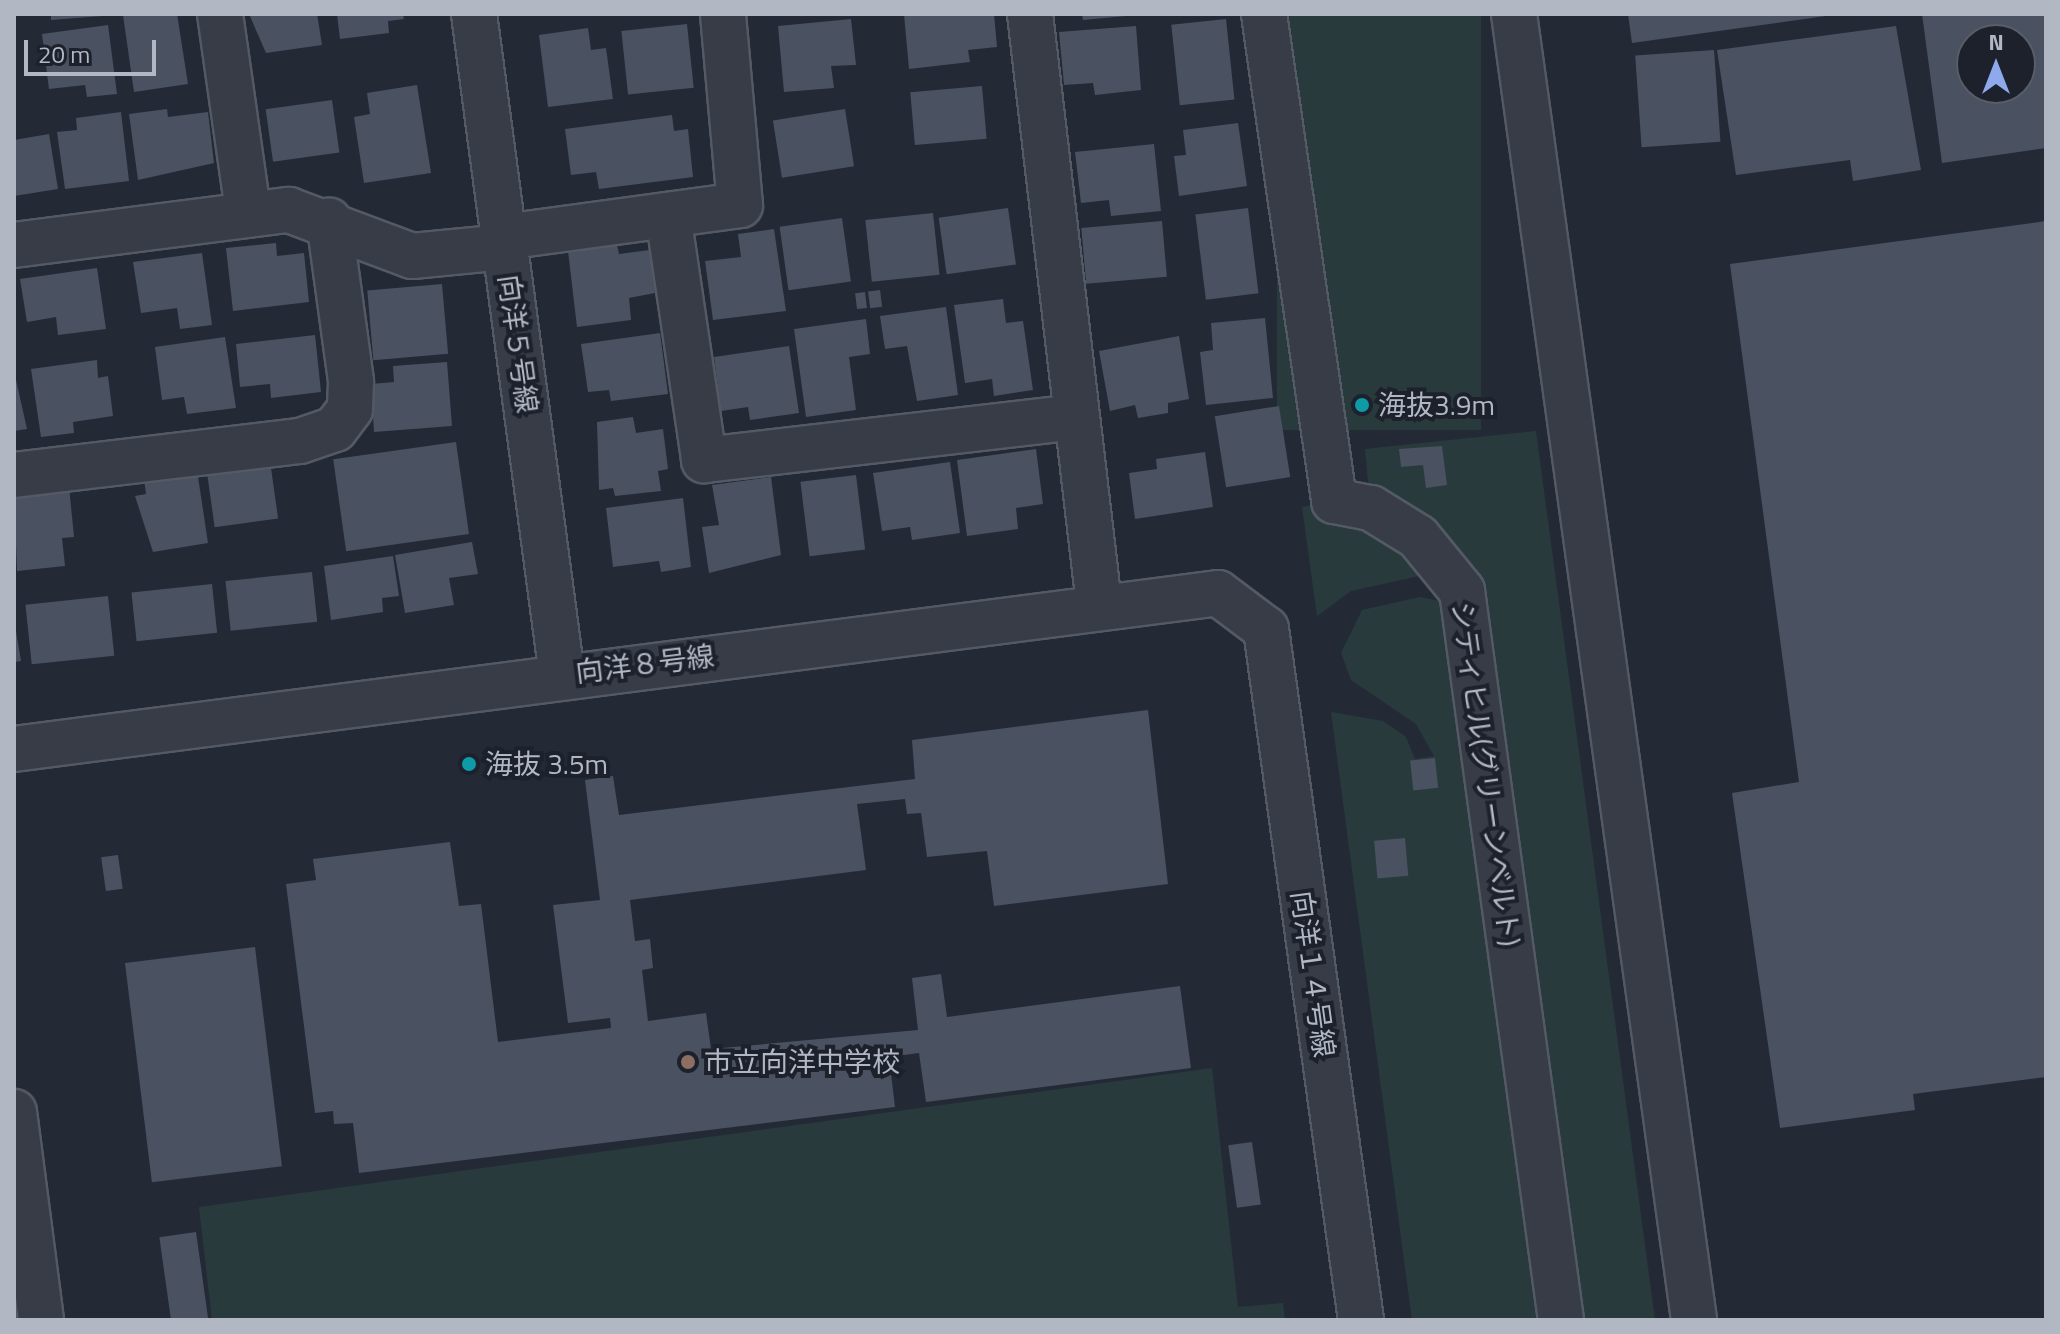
<!DOCTYPE html>
<meta charset="utf-8">
<style>
body{margin:0}
#map{position:relative;width:2060px;height:1334px;overflow:hidden;background:#232a36;font-family:"Titillium Web","Noto Sans JP",sans-serif}
div>[style]{position:absolute}
.green>*{inset:0;background:#293a3c;transform-origin:0 0}
.building>*{inset:0;background:#4a5160;transform-origin:0 0}
.roads{filter:drop-shadow(2px 0 #545a65) drop-shadow(-2px 0 #545a65) drop-shadow(0 2px #545a65) drop-shadow(0 -2px #545a65)}
.minor>*{height:44px;margin:-22px;padding:0 22px;transform-origin:22px;border-radius:22px;background:#373c47}
.dots>*{width:22px;height:22px;translate:-50% -50%;box-sizing:border-box;border:4px solid #1c212c;border-radius:50%}
span{translate:-50% -50%;white-space:nowrap;text-align:center;line-height:1.15;-webkit-text-stroke:8px #1c212c;paint-order:stroke}
.street-label{font-size:28px;color:#b1b7c3}
.poi-label{font-size:28px;color:#b1b7c3}
.left{translate:0 -50%;text-align:left}
.frame{position:absolute;inset:0;border:16px solid #b1b7c3;pointer-events:none}
.north{position:absolute;left:1956px;top:24px;width:80px;height:80px;box-sizing:border-box;background:#1c212c;border:2px solid #585d68;border-radius:50%;rotate:0deg;font-size:22px;font-weight:700;line-height:32px;text-align:center;color:#b1b7c3}
.north::after{content:'';display:block;margin:auto;width:28px;height:36px;background:#8ea9ec;clip-path:polygon(50% 0,100% 100%,50% 72%,0 100%)}
.scale{position:absolute;left:24px;top:40px;width:132px;height:36px;box-sizing:border-box;border:4px solid #b1b7c3;border-top:0;padding-left:10px;font-size:24px;line-height:28px;white-space:nowrap;color:#b1b7c3;-webkit-text-stroke:6px #1c212c;paint-order:stroke}
</style>
<div id="map">
<div class="green">
<i style="left:1277px;top:14px;width:204px;height:416px"></i>
<i style="clip-path:polygon(1536px 431px,1655px 1320px,1574px 1320px,1478px 604px,1369px 492px,1365px 449px)"></i>
<i style="clip-path:polygon(1317px 504px,1376px 526px,1424px 575px,1351px 591px,1317px 616px,1302px 507px)"></i>
<i style="clip-path:polygon(1420px 597px,1444px 602px,1548px 1320px,1412px 1320px,1331px 712px,1383px 721px,1406px 737px,1415px 759px,1434px 756px,1416px 724px,1351px 680px,1341px 653px,1362px 610px)"></i>
<i style="clip-path:polygon(1212px 1068px,1238px 1307px,1283px 1303px,1285px 1320px,212px 1320px,199px 1207px)"></i>
</div>
<div class="building">
<i style="clip-path:polygon(51px 14px,102px 14px,102px 16px,51px 20px)"></i>
<i style="clip-path:polygon(131px 14px,177px 14px,188px 84px,134px 92px,123px 15px)"></i>
<i style="clip-path:polygon(249px 14px,317px 14px,322px 45px,266px 53px)"></i>
<i style="clip-path:polygon(337px 14px,403px 14px,404px 19px,388px 21px,389px 33px,340px 39px)"></i>
<i style="clip-path:polygon(904px 14px,994px 14px,997px 47px,968px 50px,970px 62px,909px 69px)"></i>
<i style="clip-path:polygon(1082px 14px,1125px 14px,1126px 16px,1083px 20px)"></i>
<i style="clip-path:polygon(1628px 14px,1826px 14px,1826px 16px,1632px 43px)"></i>
<i style="clip-path:polygon(evenodd,1922px 14px,2046px 14px,2046px 148px,1942px 163px,1922px 14px,1972px 40px,2020px 40px,2020px 88px,1972px 88px,1972px 40px)"></i>
<i style="clip-path:polygon(851px 19px,856px 65px,831px 66px,834px 88px,784px 92px,778px 26px)"></i>
<i style="left:1226px;top:19px;width:81px;height:55px;rotate:84deg"></i>
<i style="left:687px;top:24px;width:64px;height:66px;rotate:84deg"></i>
<i style="clip-path:polygon(108px 25px,117px 94px,87px 97px,85px 85px,49px 89px,42px 34px)"></i>
<i style="clip-path:polygon(1136px 26px,1141px 90px,1095px 95px,1093px 83px,1064px 85px,1059px 32px)"></i>
<i style="clip-path:polygon(1896px 26px,1921px 170px,1853px 181px,1850px 160px,1736px 175px,1717px 50px)"></i>
<i style="clip-path:polygon(588px 28px,591px 50px,606px 48px,613px 99px,548px 107px,539px 35px)"></i>
<i style="left:1714px;top:50px;width:92px;height:79px;rotate:86deg"></i>
<i style="clip-path:polygon(417px 85px,431px 173px,364px 183px,354px 117px,370px 114px,367px 93px)"></i>
<i style="left:982px;top:86px;width:53px;height:72px;rotate:85deg"></i>
<i style="left:332px;top:100px;width:53px;height:67px;rotate:82deg"></i>
<i style="clip-path:polygon(167px 109px,168px 117px,208px 112px,214px 163px,138px 180px,129px 114px)"></i>
<i style="left:845px;top:109px;width:58px;height:73px;rotate:81deg"></i>
<i style="clip-path:polygon(121px 112px,129px 181px,65px 189px,57px 132px,77px 130px,76px 118px)"></i>
<i style="clip-path:polygon(672px 115px,674px 131px,688px 129px,693px 177px,599px 189px,596px 172px,571px 175px,565px 129px)"></i>
<i style="clip-path:polygon(1238px 123px,1247px 186px,1179px 196px,1174px 156px,1186px 155px,1183px 130px)"></i>
<i style="clip-path:polygon(49px 134px,58px 189px,14px 196px,14px 140px)"></i>
<i style="clip-path:polygon(1154px 144px,1161px 211px,1111px 216px,1109px 200px,1081px 203px,1075px 152px)"></i>
<i style="left:1008px;top:208px;width:57px;height:70px;rotate:82deg"></i>
<i style="left:1248px;top:208px;width:86px;height:53px;rotate:83deg"></i>
<i style="left:933px;top:213px;width:62px;height:68px;rotate:84deg"></i>
<i style="left:842px;top:218px;width:64px;height:63px;rotate:82deg"></i>
<i style="left:1162px;top:221px;width:56px;height:81px;rotate:85deg"></i>
<i style="clip-path:polygon(2046px 221px,2046px 1077px,1913px 1094px,1915px 1110px,1780px 1128px,1732px 793px,1799px 782px,1730px 264px)"></i>
<i style="clip-path:polygon(774px 229px,786px 311px,713px 320px,705px 261px,741px 257px,738px 234px)"></i>
<i style="clip-path:polygon(276px 243px,277px 256px,304px 253px,309px 302px,233px 311px,226px 248px)"></i>
<i style="clip-path:polygon(617px 245px,619px 254px,650px 250px,655px 293px,629px 298px,631px 320px,577px 327px,568px 251px)"></i>
<i style="clip-path:polygon(202px 253px,212px 325px,180px 329px,177px 308px,141px 313px,133px 262px)"></i>
<i style="clip-path:polygon(97px 268px,106px 329px,58px 335px,56px 317px,27px 322px,20px 279px)"></i>
<i style="left:442px;top:284px;width:70px;height:75px;rotate:85deg"></i>
<i style="left:880px;top:290px;width:17px;height:12px;rotate:83deg"></i>
<i style="left:865px;top:292px;width:16px;height:10px;rotate:83deg"></i>
<i style="clip-path:polygon(1003px 299px,1006px 323px,1023px 321px,1033px 390px,994px 396px,992px 379px,965px 383px,954px 305px)"></i>
<i style="clip-path:polygon(946px 307px,958px 395px,917px 401px,907px 346px,885px 349px,880px 316px)"></i>
<i style="clip-path:polygon(1265px 318px,1273px 398px,1206px 405px,1200px 352px,1213px 350px,1211px 323px)"></i>
<i style="clip-path:polygon(866px 319px,870px 354px,849px 357px,856px 410px,806px 417px,794px 329px)"></i>
<i style="clip-path:polygon(660px 333px,668px 394px,611px 401px,609px 390px,588px 392px,581px 344px)"></i>
<i style="clip-path:polygon(315px 335px,321px 392px,271px 398px,270px 384px,240px 387px,236px 344px)"></i>
<i style="clip-path:polygon(1179px 336px,1189px 399px,1168px 403px,1168px 413px,1138px 418px,1135px 405px,1110px 411px,1099px 351px)"></i>
<i style="clip-path:polygon(225px 337px,236px 408px,187px 414px,184px 397px,162px 400px,155px 347px)"></i>
<i style="clip-path:polygon(789px 346px,799px 413px,750px 420px,748px 407px,721px 411px,714px 357px)"></i>
<i style="clip-path:polygon(97px 360px,98px 378px,108px 376px,113px 416px,73px 422px,74px 433px,41px 437px,31px 369px)"></i>
<i style="clip-path:polygon(447px 362px,452px 426px,374px 432px,371px 384px,394px 382px,393px 366px)"></i>
<i style="clip-path:polygon(14px 371px,27px 429px,14px 431px)"></i>
<i style="left:1279px;top:406px;width:72px;height:65px;rotate:81deg"></i>
<i style="clip-path:polygon(633px 417px,636px 433px,663px 429px,668px 469px,658px 471px,661px 491px,615px 496px,613px 488px,599px 490px,597px 422px)"></i>
<i style="left:456px;top:442px;width:93px;height:124px;rotate:82deg"></i>
<i style="clip-path:polygon(1442px 446px,1447px 485px,1426px 488px,1423px 465px,1401px 467px,1399px 449px)"></i>
<i style="clip-path:polygon(1036px 449px,1043px 504px,1016px 508px,1018px 529px,967px 536px,957px 460px)"></i>
<i style="clip-path:polygon(1205px 452px,1213px 507px,1135px 519px,1129px 473px,1157px 469px,1156px 459px)"></i>
<i style="left:270px;top:461px;width:58px;height:64px;rotate:82deg"></i>
<i style="clip-path:polygon(950px 462px,960px 533px,912px 540px,910px 527px,882px 531px,873px 473px)"></i>
<i style="clip-path:polygon(197px 470px,208px 543px,153px 552px,135px 496px,146px 494px,144px 479px)"></i>
<i style="left:856px;top:475px;width:75px;height:56px;rotate:83deg"></i>
<i style="clip-path:polygon(771px 477px,781px 555px,709px 573px,702px 527px,719px 525px,712px 485px)"></i>
<i style="clip-path:polygon(69px 486px,74px 537px,62px 538px,65px 566px,17px 571px,14px 491px)"></i>
<i style="clip-path:polygon(683px 498px,691px 567px,661px 572px,659px 561px,613px 567px,606px 508px)"></i>
<i style="clip-path:polygon(472px 542px,478px 574px,449px 578px,454px 605px,405px 613px,395px 555px)"></i>
<i style="clip-path:polygon(393px 556px,399px 596px,382px 598px,383px 612px,331px 620px,324px 566px)"></i>
<i style="left:312px;top:572px;width:50px;height:87px;rotate:84deg"></i>
<i style="left:212px;top:584px;width:49px;height:81px;rotate:84deg"></i>
<i style="left:108px;top:596px;width:60px;height:83px;rotate:84deg"></i>
<i style="clip-path:polygon(14px 619px,21px 661px,14px 662px)"></i>
<i style="clip-path:polygon(1148px 710px,1168px 884px,994px 906px,987px 851px,927px 857px,921px 813px,907px 814px,905px 799px,857px 804px,866px 870px,630px 900px,635px 941px,650px 939px,653px 968px,642px 970px,648px 1021px,706px 1013px,711px 1049px,918px 1030px,912px 978px,941px 974px,947px 1017px,1180px 986px,1191px 1068px,926px 1102px,919px 1053px,889px 1057px,895px 1107px,359px 1173px,353px 1123px,334px 1124px,333px 1111px,315px 1113px,286px 884px,316px 880px,313px 859px,450px 842px,459px 906px,481px 904px,498px 1042px,611px 1028px,610px 1018px,568px 1023px,553px 905px,600px 900px,585px 780px,613px 776px,619px 815px,915px 779px,912px 740px)"></i>
<i style="left:1435px;top:758px;width:30px;height:25px;rotate:84deg"></i>
<i style="left:1405px;top:838px;width:38px;height:31px;rotate:85deg"></i>
<i style="left:118px;top:855px;width:34px;height:17px;rotate:82deg"></i>
<i style="left:255px;top:947px;width:221px;height:131px;rotate:83deg"></i>
<i style="left:1252px;top:1142px;width:63px;height:24px;rotate:82deg"></i>
<i style="left:196px;top:1232px;width:89px;height:37px;rotate:82deg"></i>
</div>
<div class="roads">
<div class="minor">
<i style="left:220px;top:14px;width:199px;rotate:81.9deg"></i>
<i style="left:474px;top:14px;width:667px;rotate:82.42deg"></i>
<i style="left:1030px;top:14px;width:594px;rotate:83.33deg"></i>
<i style="left:1264px;top:14px;width:492px;rotate:81.8deg"></i>
<i style="left:1334px;top:501px;width:38px;rotate:11deg"></i>
<i style="left:1371px;top:508px;width:55px;rotate:31.7deg"></i>
<i style="left:1418px;top:537px;width:70px;rotate:50.8deg"></i>
<i style="left:1462px;top:591px;width:736px;rotate:82.27deg"></i>
<i style="left:1514px;top:14px;width:1318px;rotate:82.15deg"></i>
<i style="left:668px;top:215px;width:248px;rotate:81.6deg"></i>
<i style="left:704px;top:460px;width:371px;rotate:-6.6deg"></i>
<i style="left:504px;top:237px;width:238px;rotate:-7.7deg"></i>
<i style="left:740px;top:205px;width:192px;rotate:-95.1deg"></i>
<i style="left:14px;top:245px;width:277px;rotate:-7.3deg"></i>
<i style="left:289px;top:210px;width:131px;rotate:20.5deg"></i>
<i style="left:412px;top:256px;width:93px;rotate:-5.5deg"></i>
<i style="left:14px;top:475px;width:288px;rotate:-6.8deg"></i>
<i style="left:300px;top:441px;width:37px;rotate:-19deg"></i>
<i style="left:335px;top:429px;width:25px;rotate:-53deg"></i>
<i style="left:350px;top:409px;width:28px;rotate:-88deg"></i>
<i style="left:351px;top:381px;width:162px;rotate:-97.8deg"></i>
<i style="left:14px;top:749px;width:1214px;rotate:-7.38deg"></i>
<i style="left:1218px;top:593px;width:60px;rotate:36.9deg"></i>
<i style="left:1266px;top:629px;width:697px;rotate:82.17deg"></i>
<i style="left:14px;top:1112px;width:210px;rotate:82.6deg"></i>
</div>
</div>
<div class="dots">
<i style="left:1362px;top:405px;background:#0f9aa8"></i>
<i style="left:469px;top:764px;background:#0f9aa8"></i>
<i style="left:688px;top:1062px;background:#8d6e63"></i>
</div>
<div class="street-label">
<span style="left:518px;top:344px;rotate:82deg">向洋５号線</span>
<span style="left:645px;top:664px;rotate:-7deg">向洋８号線</span>
<span style="left:1486px;top:774px;rotate:82deg">シティヒル(グリーンベルト)</span>
<span style="left:1313px;top:974px;rotate:82deg">向洋１４号線</span>
</div>
<div class="poi-label">
<span class="left" style="left:1378px;top:405px">海抜3.9m</span>
<span class="left" style="left:485px;top:764px">海抜 3.5m</span>
<span class="left" style="left:704px;top:1062px">市立向洋中学校</span>
</div>
<div class="frame"></div>
<div class="north">N</div>
<div class="scale">20 m</div>
</div>
